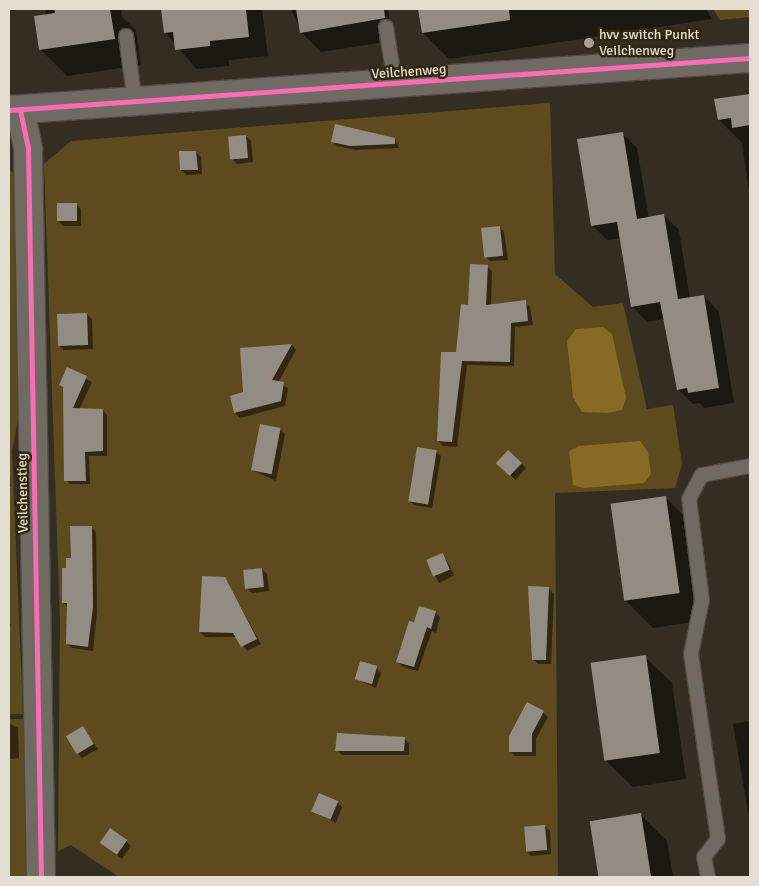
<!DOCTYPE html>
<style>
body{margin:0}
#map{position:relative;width:759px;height:886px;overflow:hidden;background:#342e22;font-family:Signika,sans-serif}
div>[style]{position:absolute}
.green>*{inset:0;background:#5e4a1f;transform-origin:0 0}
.water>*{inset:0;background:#886a25}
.shadow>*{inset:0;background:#0007;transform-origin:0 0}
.building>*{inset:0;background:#928c82;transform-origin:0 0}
.roads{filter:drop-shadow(1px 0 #4f4a40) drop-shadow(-1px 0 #4f4a40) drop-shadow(0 1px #4f4a40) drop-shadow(0 -1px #4f4a40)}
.service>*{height:14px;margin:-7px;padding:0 7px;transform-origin:7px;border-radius:7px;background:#6f6a62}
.minor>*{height:28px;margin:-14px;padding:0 14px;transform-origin:14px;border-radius:14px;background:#6f6a62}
.cycleway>*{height:5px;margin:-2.5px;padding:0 2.5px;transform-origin:2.5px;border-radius:2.5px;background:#f96db3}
.dots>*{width:14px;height:14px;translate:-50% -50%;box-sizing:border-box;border:2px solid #312711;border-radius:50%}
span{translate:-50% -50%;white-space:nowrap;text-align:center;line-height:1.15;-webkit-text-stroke:5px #312711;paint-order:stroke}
.poi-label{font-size:14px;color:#e4ded1}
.left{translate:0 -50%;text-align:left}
.street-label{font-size:14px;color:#e4ded1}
.frame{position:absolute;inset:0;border:10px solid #e4ded1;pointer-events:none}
</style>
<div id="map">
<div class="green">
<i style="clip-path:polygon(713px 9px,750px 9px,750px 17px,720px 20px)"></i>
<i style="clip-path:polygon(550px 103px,555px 274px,593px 307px,623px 303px,647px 409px,673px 405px,682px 464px,675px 488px,555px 493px,558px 877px,119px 877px,71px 845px,58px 851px,60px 620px,44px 164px,71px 141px)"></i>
<i style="clip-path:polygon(9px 169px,14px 174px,20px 409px,12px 451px,23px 714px,9px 714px)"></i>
<i style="left:32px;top:719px;width:158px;height:23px;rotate:90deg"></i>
</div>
<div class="water">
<i style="clip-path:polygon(603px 327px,612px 334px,626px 398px,622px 410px,608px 413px,582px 412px,573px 397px,567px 341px,576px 329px)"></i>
<i style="clip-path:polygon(640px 441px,648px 452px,651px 474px,644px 483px,583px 488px,573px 485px,569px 451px,579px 446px)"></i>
</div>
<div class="shadow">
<i style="clip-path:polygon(46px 9px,121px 9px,122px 17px,136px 30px,141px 65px,67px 76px,40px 49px)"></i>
<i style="clip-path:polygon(163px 9px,262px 9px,268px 56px,229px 60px,229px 66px,196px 69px,165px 32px)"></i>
<i style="clip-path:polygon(291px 9px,388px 9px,392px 36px,379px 38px,379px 43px,321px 52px,301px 32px)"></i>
<i style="clip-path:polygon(419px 9px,706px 9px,712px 19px,449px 59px,423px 33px)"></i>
<i style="clip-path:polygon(750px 95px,750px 199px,742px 143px,719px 120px,716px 101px)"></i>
<i style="clip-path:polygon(622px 133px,637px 148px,649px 218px,664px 215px,679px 230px,690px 299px,704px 296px,719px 312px,734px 403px,704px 408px,700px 403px,693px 404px,678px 389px,665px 319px,647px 322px,632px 306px,621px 238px,607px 240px,592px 225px)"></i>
<i style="clip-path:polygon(246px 136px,251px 141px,253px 162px,237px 164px,232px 159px)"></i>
<i style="clip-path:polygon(395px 139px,399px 148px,356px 150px,337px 146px,332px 141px)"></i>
<i style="clip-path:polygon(196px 152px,201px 157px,202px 174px,186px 175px,181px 170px)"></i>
<i style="clip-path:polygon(76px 204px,81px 209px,81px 226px,63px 226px,58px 221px)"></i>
<i style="clip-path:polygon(499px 227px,504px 232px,508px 260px,490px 261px,485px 256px)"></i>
<i style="clip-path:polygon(487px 266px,492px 271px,491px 306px,525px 302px,530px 307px,533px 325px,515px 327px,514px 366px,467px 365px,457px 447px,443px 446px,438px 441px,457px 353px,469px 306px)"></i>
<i style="clip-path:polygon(87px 314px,92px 319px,93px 349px,64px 350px,59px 345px)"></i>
<i style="clip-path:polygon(292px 345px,296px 350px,278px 383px,288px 388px,285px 406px,240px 418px,235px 413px,244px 393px,242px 349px)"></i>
<i style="clip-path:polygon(67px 369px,92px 382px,79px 410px,102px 410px,107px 415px,107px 456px,89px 456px,90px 484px,70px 484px,65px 479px,65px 389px,60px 384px)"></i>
<i style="clip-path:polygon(280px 429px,285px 434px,276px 481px,252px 470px)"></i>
<i style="left:508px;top:451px;width:25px;height:16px;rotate:43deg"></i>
<i style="clip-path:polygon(436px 452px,441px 456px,432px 508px,414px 505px,409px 500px)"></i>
<i style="clip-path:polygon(9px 468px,10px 469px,11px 487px,9px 487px)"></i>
<i style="clip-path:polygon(666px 498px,692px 524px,706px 620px,653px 628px,626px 601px)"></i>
<i style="clip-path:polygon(91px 527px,96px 532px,97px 613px,93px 651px,72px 648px,67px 643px,68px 607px,63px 603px,68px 569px)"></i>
<i style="left:443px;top:554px;width:24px;height:17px;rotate:62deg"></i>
<i style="clip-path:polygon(262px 569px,267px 574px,269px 591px,252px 593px,247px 588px)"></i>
<i style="clip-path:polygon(225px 579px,261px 644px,247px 651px,237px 637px,205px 637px,200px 632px)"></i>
<i style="clip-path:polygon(549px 589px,554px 594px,551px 664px,538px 664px,533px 659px)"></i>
<i style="clip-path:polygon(435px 612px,440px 617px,436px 633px,432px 631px,418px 671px,403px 667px,398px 662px,414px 624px)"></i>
<i style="left:9px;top:623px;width:3px;height:38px;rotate:45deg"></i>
<i style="clip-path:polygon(645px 657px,672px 683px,686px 779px,633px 787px,606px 761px,592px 664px)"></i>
<i style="clip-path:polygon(376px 668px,381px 673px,376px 688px,356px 679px)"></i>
<i style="clip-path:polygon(543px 712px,548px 717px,536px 739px,536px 756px,515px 756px,510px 751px)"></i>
<i style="clip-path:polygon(750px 721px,750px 823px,733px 724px)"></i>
<i style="clip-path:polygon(9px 723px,18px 728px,19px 758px,9px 759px)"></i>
<i style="clip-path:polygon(83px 728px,98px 749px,82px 758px,77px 753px)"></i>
<i style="clip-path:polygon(404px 739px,409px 744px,409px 755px,342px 755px,337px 750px)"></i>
<i style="clip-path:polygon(337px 802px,342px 807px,336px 823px,313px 811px)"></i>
<i style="clip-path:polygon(640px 814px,667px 841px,673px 877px,600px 877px,592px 822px)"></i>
<i style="clip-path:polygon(545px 826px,550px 831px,551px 854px,531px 856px,527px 851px)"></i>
<i style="clip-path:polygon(126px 841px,131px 846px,122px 859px,102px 843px)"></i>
</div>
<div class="building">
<i style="clip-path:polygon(54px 9px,110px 9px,115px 39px,39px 50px,34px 16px,55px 13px)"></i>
<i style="clip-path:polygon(161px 9px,246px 9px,249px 37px,210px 41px,210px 46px,175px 50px,173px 32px,164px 33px)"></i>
<i style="clip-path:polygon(296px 9px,384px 9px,385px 18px,300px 33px)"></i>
<i style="clip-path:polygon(418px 9px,509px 9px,510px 20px,422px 33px)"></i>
<i style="clip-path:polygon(750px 94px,750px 125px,732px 128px,731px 118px,718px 120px,714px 99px)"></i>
<i style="clip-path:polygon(335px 124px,395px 138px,395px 144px,350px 146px,331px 142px)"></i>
<i style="clip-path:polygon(623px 132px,637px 219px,664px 214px,678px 299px,704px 295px,719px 388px,688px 393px,687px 388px,677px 390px,660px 302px,631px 307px,617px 222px,591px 226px,577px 139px)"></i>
<i style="left:246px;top:135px;width:23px;height:18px;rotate:85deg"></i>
<i style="clip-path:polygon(179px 151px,196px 151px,198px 170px,180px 170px)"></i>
<i style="left:57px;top:203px;width:20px;height:18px"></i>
<i style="left:500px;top:226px;width:30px;height:19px;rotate:84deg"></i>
<i style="clip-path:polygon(470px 264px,488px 265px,486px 305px,526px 300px,528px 321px,511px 323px,510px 362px,462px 361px,452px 442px,437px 441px,441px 352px,456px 352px,461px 304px,468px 305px)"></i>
<i style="left:87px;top:313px;width:32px;height:30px;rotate:88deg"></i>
<i style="clip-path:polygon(292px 344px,272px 380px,284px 382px,281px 401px,234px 413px,230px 396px,243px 392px,240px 348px)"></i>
<i style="clip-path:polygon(67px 367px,87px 376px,73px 408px,103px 409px,103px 451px,85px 452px,86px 481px,64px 481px,63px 387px,59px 385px)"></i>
<i style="left:260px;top:424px;width:21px;height:47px;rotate:11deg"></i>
<i style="left:417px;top:447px;width:20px;height:55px;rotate:9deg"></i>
<i style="left:508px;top:450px;width:19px;height:18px;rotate:43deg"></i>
<i style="left:666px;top:496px;width:98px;height:56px;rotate:82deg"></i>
<i style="clip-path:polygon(70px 526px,92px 526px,93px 607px,88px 647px,66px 644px,67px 603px,62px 603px,62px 568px,66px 568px,66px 558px,71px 558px)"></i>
<i style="left:443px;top:553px;width:18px;height:18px;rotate:68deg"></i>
<i style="left:262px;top:568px;width:19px;height:19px;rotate:84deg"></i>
<i style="clip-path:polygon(202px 576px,225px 577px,257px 639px,241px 647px,233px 633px,199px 632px)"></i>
<i style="clip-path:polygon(528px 586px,549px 587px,546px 660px,532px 660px)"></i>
<i style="clip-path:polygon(419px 606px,436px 611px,431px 629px,427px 627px,414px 667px,396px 662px,409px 621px,414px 622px)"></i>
<i style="left:646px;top:655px;width:99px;height:56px;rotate:82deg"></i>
<i style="left:360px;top:661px;width:18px;height:19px;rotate:16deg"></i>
<i style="clip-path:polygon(527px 702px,544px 711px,532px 734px,532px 752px,509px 752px,509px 736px)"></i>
<i style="left:83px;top:726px;width:21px;height:20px;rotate:59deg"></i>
<i style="clip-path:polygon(337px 733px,405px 737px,404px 751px,335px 751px)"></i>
<i style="left:319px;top:793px;width:21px;height:20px;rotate:23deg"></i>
<i style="left:641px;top:813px;width:65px;height:52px;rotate:81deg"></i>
<i style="left:545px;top:825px;width:25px;height:21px;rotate:85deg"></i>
<i style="left:110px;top:828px;width:21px;height:18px;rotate:35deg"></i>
</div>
<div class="roads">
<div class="service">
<i style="left:386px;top:27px;width:58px;rotate:81deg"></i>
<i style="left:126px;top:36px;width:68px;rotate:82.3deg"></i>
<i style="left:708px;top:877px;width:20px;rotate:-101deg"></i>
<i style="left:704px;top:857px;width:23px;rotate:-52deg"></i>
<i style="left:718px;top:839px;width:187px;rotate:-98.3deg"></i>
<i style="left:691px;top:654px;width:55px;rotate:-78.5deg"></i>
<i style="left:702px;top:600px;width:102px;rotate:-97.3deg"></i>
<i style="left:689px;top:499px;width:27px;rotate:-62deg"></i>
<i style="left:702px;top:475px;width:49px;rotate:-10.6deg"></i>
</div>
<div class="minor">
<i style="left:9px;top:110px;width:743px;rotate:-4.01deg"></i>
<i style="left:20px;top:110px;width:40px;rotate:78deg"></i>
<i style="left:28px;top:149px;width:728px;rotate:88.98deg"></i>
</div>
</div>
<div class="cycleway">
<i style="left:9px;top:110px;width:743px;rotate:-4.01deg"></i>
<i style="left:20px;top:110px;width:40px;rotate:78deg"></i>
<i style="left:28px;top:149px;width:728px;rotate:88.98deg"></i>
</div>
<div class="dots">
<i style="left:589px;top:43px;background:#a6a094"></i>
</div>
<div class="poi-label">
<span class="left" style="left:599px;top:43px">hvv switch Punkt<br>Veilchenweg</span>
</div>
<div class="street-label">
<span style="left:409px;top:72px;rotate:-4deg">Veilchenweg</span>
<span style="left:23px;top:493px;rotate:-91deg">Veilchenstieg</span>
</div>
<div class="frame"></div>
</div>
